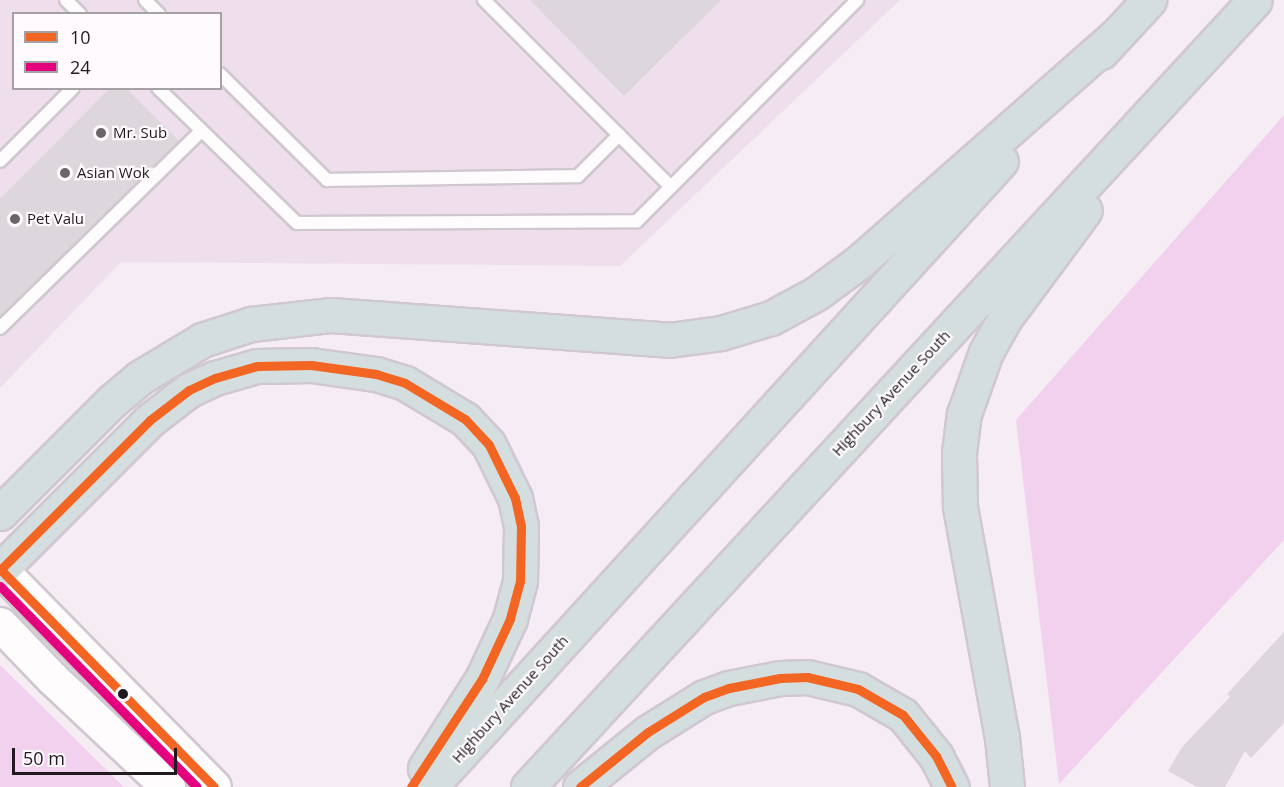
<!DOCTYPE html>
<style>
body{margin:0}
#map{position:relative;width:1284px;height:787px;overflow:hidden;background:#f5ecf4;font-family:"Open Sans",sans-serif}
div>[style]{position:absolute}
.built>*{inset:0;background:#efdfed}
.green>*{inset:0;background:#f2d1ef}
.building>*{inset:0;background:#ddd6dc}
.roads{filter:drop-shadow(2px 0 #d0c8cf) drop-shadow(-2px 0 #d0c8cf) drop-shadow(0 2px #d0c8cf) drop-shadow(0 -2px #d0c8cf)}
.lane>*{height:12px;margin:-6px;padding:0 6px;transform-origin:6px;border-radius:6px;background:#fefcfd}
.secondary>*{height:33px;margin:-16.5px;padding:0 16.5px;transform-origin:16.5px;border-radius:16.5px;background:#fefcfd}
.highway>*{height:33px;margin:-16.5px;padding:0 16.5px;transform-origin:16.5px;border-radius:16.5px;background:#d4dede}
.bus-1>*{height:9px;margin:-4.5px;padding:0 4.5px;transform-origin:4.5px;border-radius:4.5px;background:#f26522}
.bus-2>*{height:9px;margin:-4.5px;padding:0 4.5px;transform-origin:4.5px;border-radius:4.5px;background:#e5007d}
.dots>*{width:16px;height:16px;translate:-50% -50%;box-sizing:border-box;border:3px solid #fefafd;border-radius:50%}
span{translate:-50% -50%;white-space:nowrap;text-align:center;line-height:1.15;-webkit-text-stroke:4.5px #fefafd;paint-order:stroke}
.poi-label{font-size:15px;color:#201a1f}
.left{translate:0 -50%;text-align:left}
.street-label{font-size:15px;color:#201a1f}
.legend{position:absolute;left:12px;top:12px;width:210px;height:78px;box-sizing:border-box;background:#fefafd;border:2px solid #a5a0a4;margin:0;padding:8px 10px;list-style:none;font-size:18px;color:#201a1f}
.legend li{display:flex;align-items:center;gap:12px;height:30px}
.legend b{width:30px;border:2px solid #a5a0a4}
.scale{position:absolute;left:12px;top:748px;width:165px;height:27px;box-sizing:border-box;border:3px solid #201a1f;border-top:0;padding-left:8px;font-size:18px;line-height:21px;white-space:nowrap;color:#201a1f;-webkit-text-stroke:4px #fefafd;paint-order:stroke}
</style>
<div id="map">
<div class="built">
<i style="clip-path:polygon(evenodd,0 0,900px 0,620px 266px,121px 262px,0 388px,0 0,14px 14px,220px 14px,220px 88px,14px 88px,14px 14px)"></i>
</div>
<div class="green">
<i style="clip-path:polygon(1284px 115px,1284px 540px,1059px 784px,1016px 420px)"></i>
<i style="clip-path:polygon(0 665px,124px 787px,0 787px)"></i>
</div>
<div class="building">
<i style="clip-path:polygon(530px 0,721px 0,624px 96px)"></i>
<i style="clip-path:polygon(110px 88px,126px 88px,179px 141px,0 316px,0 199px)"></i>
<i style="clip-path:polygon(1284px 632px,1284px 723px,1251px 758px,1245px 751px,1225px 787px,1197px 787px,1168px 771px,1182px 747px,1230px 697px,1227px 694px)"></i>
</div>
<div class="roads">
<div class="lane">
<i style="left:66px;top:0;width:20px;rotate:45deg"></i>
<i style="left:145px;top:0;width:20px;rotate:45deg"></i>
<i style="left:484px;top:0;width:264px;rotate:45deg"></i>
<i style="left:220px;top:74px;width:151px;rotate:44.7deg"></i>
<i style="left:327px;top:180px;width:251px;rotate:-0.9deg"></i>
<i style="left:578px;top:176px;width:58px;rotate:-45deg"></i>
<i style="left:158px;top:88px;width:194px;rotate:44.2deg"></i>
<i style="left:297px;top:223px;width:340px;rotate:-0.3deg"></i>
<i style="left:637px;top:221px;width:312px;rotate:-45.1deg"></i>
<i style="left:0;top:161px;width:103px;rotate:-45deg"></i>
<i style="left:0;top:328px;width:281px;rotate:-44.4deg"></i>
</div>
<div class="secondary">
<i style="left:0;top:569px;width:305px;rotate:45.5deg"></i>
<i style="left:0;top:624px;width:76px;rotate:46.1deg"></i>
<i style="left:53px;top:679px;width:158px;rotate:43.2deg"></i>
</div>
<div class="highway">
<i style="left:1101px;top:52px;width:71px;rotate:-47.3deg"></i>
<i style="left:0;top:513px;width:158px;rotate:-45deg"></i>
<i style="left:112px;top:401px;width:35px;rotate:-40deg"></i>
<i style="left:139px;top:378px;width:74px;rotate:-31.1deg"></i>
<i style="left:202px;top:340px;width:52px;rotate:-18.1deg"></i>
<i style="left:251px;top:324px;width:81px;rotate:-6.4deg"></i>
<i style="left:331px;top:315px;width:339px;rotate:4.2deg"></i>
<i style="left:669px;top:340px;width:52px;rotate:-7.7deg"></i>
<i style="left:721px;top:333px;width:52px;rotate:-16.7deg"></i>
<i style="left:771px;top:318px;width:52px;rotate:-28.5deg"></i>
<i style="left:817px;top:293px;width:52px;rotate:-36.4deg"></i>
<i style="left:859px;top:262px;width:341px;rotate:-41.4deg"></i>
<i style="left:0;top:570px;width:212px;rotate:-45deg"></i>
<i style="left:150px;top:420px;width:49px;rotate:-37.6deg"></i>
<i style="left:189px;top:390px;width:29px;rotate:-25deg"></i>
<i style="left:215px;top:378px;width:44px;rotate:-15.9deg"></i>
<i style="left:257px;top:366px;width:54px;rotate:-1.1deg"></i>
<i style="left:311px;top:365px;width:66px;rotate:7.9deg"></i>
<i style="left:376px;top:374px;width:30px;rotate:17deg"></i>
<i style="left:405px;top:383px;width:70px;rotate:31deg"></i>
<i style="left:465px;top:419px;width:35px;rotate:47deg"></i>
<i style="left:489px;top:445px;width:59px;rotate:63.9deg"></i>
<i style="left:515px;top:498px;width:29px;rotate:78deg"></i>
<i style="left:521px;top:526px;width:55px;rotate:91deg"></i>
<i style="left:520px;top:581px;width:39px;rotate:105deg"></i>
<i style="left:510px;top:619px;width:66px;rotate:115deg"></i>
<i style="left:482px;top:679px;width:106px;rotate:122.6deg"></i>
<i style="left:430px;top:787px;width:847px;rotate:-47.63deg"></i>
<i style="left:528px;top:787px;width:1071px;rotate:-47.27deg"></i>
<i style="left:580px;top:787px;width:87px;rotate:-39deg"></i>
<i style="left:648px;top:732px;width:66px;rotate:-32deg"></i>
<i style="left:704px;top:697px;width:27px;rotate:-20deg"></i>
<i style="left:729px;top:688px;width:52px;rotate:-11.1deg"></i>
<i style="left:780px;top:678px;width:27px;rotate:-2deg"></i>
<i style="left:807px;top:677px;width:52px;rotate:13.2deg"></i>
<i style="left:858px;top:689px;width:52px;rotate:30deg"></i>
<i style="left:903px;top:715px;width:53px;rotate:51.2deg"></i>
<i style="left:936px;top:756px;width:35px;rotate:63deg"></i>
<i style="left:1007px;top:787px;width:49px;rotate:-95.8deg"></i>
<i style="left:1002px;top:738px;width:236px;rotate:-100.3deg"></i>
<i style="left:960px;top:506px;width:53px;rotate:-91.1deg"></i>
<i style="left:959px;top:453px;width:39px;rotate:-83deg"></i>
<i style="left:964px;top:414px;width:66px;rotate:-70.5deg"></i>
<i style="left:986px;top:352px;width:39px;rotate:-61deg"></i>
<i style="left:1005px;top:318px;width:134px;rotate:-53.5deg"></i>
</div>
</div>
<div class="bus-1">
<i style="left:0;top:569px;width:305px;rotate:45.5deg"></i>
<i style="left:0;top:570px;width:212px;rotate:-45deg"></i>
<i style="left:150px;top:420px;width:49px;rotate:-37.6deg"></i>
<i style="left:189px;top:390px;width:29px;rotate:-25deg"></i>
<i style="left:215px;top:378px;width:44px;rotate:-15.9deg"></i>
<i style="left:257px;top:366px;width:54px;rotate:-1.1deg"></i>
<i style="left:311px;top:365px;width:66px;rotate:7.9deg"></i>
<i style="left:376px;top:374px;width:30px;rotate:17deg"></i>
<i style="left:405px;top:383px;width:70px;rotate:31deg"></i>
<i style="left:465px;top:419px;width:35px;rotate:47deg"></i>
<i style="left:489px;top:445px;width:59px;rotate:63.9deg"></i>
<i style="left:515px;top:498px;width:29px;rotate:78deg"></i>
<i style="left:521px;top:526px;width:55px;rotate:91deg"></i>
<i style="left:520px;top:581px;width:39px;rotate:105deg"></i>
<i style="left:510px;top:619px;width:66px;rotate:115deg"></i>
<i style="left:482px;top:679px;width:129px;rotate:123.3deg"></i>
<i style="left:580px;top:787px;width:87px;rotate:-39deg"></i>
<i style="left:648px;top:732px;width:66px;rotate:-32deg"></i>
<i style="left:704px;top:697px;width:27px;rotate:-20deg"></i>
<i style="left:729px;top:688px;width:52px;rotate:-11.1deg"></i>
<i style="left:780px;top:678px;width:27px;rotate:-2deg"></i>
<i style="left:807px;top:677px;width:52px;rotate:13.2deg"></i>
<i style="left:858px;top:689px;width:52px;rotate:30deg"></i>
<i style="left:903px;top:715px;width:53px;rotate:51.2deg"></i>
<i style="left:936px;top:756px;width:35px;rotate:63deg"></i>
</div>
<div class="bus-2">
<i style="left:0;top:586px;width:281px;rotate:45.6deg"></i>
</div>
<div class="dots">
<i style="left:101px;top:133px;background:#6b646a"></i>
<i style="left:65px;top:173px;background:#6b646a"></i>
<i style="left:15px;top:219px;background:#6b646a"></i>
<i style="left:123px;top:694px;background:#201a1f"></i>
</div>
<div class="poi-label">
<span class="left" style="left:113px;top:133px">Mr. Sub</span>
<span class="left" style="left:77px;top:173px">Asian Wok</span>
<span class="left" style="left:27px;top:219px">Pet Valu</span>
</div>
<div class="street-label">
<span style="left:891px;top:393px;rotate:-47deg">Highbury Avenue South</span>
<span style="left:510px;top:699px;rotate:-48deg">Highbury Avenue South</span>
</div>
<ul class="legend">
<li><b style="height:8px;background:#f26522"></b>10</li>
<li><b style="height:8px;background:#e5007d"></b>24</li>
</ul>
<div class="scale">50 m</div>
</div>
